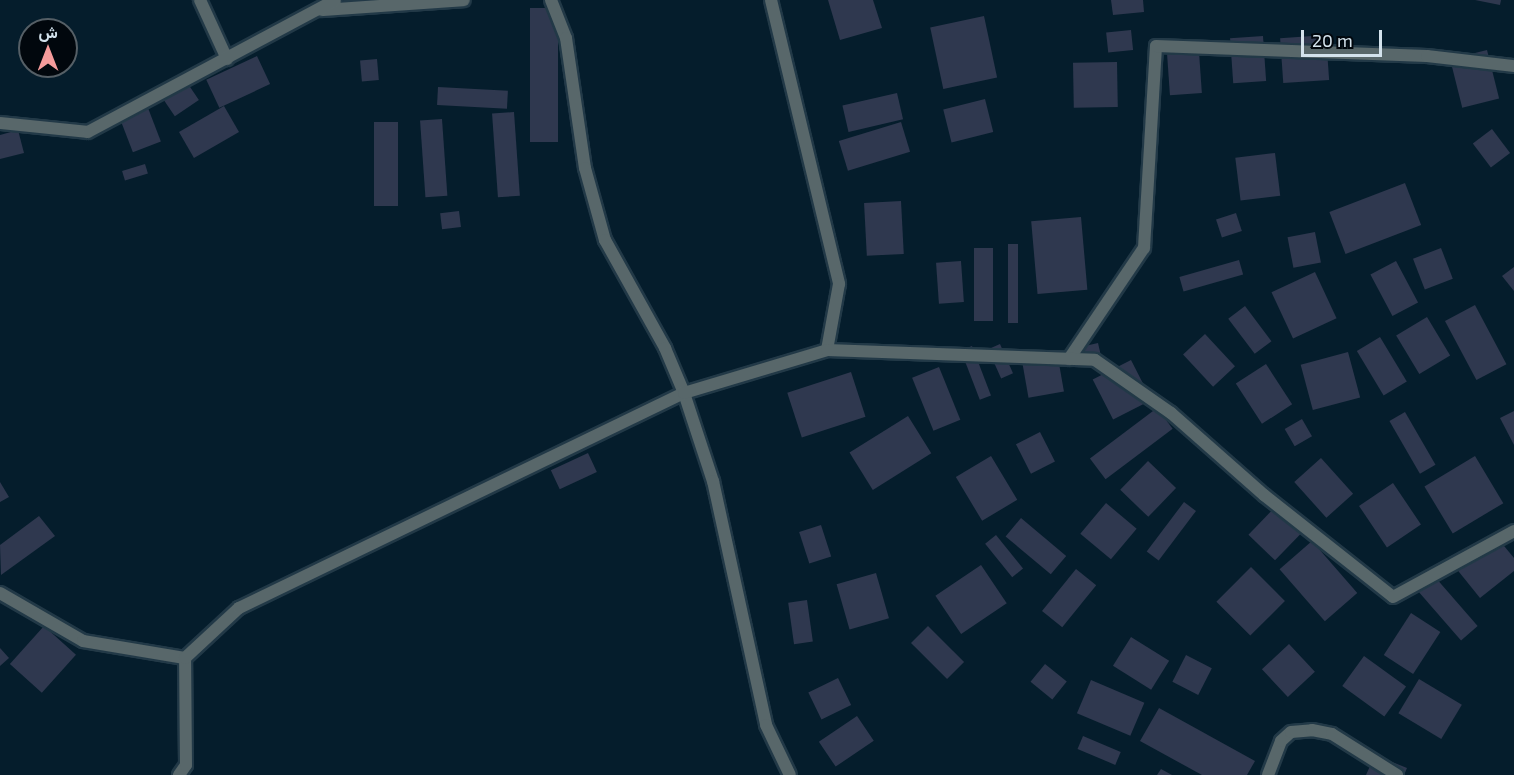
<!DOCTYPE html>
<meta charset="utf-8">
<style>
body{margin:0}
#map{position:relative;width:1514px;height:775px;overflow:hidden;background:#051d2c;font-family:"Exo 2",Vazirmatn,sans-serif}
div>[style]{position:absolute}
.building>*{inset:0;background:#2f384f;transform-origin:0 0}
.roads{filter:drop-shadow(2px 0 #223947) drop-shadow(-2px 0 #223947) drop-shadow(0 2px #223947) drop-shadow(0 -2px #223947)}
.minor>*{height:12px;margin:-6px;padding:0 6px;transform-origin:6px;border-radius:6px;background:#58676a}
span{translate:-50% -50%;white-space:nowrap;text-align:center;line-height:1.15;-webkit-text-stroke:6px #01070d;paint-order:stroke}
.north{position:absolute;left:18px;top:18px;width:60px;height:60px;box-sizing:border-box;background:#01070d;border:2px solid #555f66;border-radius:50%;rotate:0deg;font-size:16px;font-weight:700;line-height:24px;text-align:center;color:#d3e2ec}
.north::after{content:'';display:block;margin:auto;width:21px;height:27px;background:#f59b9b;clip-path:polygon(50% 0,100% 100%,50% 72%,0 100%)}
.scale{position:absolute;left:1301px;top:30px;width:81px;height:27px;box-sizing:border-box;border:3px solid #d3e2ec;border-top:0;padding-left:8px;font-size:18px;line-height:21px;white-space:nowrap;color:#d3e2ec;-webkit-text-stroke:4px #01070d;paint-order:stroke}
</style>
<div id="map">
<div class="building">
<i style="clip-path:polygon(828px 0,873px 0,882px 28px,840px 40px)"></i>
<i style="clip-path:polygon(1111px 0,1143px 0,1144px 12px,1113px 15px)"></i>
<i style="clip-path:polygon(1475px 0,1501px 0,1500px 5px)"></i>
<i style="left:530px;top:8px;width:28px;height:134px"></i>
<i style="left:984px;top:16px;width:63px;height:55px;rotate:78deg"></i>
<i style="left:1131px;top:30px;width:20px;height:25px;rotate:84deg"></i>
<i style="left:1326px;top:35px;width:45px;height:46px;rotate:86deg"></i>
<i style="left:1263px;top:36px;width:45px;height:33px;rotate:86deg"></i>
<i style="left:1487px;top:50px;width:50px;height:38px;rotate:76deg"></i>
<i style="left:1199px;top:52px;width:41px;height:32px;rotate:86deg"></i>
<i style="left:257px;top:56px;width:31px;height:56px;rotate:65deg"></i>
<i style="left:377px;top:59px;width:21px;height:17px;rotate:85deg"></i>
<i style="left:1117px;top:62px;width:45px;height:44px;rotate:89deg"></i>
<i style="left:186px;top:81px;width:23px;height:29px;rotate:56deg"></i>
<i style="left:438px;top:87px;width:70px;height:18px;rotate:3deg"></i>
<i style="left:897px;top:93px;width:27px;height:56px;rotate:77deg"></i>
<i style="left:985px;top:99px;width:34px;height:43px;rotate:76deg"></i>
<i style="left:224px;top:106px;width:30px;height:52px;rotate:60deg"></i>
<i style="left:148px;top:108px;width:36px;height:30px;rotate:69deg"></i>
<i style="left:514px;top:112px;width:84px;height:22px;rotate:86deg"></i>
<i style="left:442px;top:119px;width:77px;height:22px;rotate:86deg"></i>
<i style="left:374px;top:122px;width:24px;height:84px"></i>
<i style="left:901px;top:122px;width:31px;height:65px;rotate:73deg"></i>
<i style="left:1492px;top:129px;width:30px;height:24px;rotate:53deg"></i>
<i style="clip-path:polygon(18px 130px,24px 153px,0 159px,0 135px)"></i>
<i style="left:1275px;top:153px;width:43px;height:40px;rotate:83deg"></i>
<i style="left:145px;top:164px;width:10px;height:24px;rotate:73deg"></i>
<i style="left:1405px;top:183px;width:45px;height:81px;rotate:69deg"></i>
<i style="left:901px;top:201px;width:53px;height:37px;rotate:87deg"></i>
<i style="left:459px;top:211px;width:16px;height:19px;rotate:83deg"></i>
<i style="left:1236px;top:213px;width:19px;height:21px;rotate:72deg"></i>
<i style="left:1081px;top:217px;width:73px;height:50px;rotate:85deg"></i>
<i style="left:1315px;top:232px;width:31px;height:28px;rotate:79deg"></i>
<i style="left:1008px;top:244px;width:10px;height:79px"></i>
<i style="left:974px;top:248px;width:19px;height:73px"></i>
<i style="left:1441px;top:248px;width:33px;height:30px;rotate:69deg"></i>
<i style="left:1239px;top:260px;width:15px;height:62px;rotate:74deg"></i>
<i style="left:961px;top:261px;width:41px;height:25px;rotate:86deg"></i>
<i style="left:1396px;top:261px;width:47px;height:29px;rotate:62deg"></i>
<i style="clip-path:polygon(1514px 267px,1514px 291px,1502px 276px)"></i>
<i style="left:1315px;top:272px;width:51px;height:48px;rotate:65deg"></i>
<i style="left:1475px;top:305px;width:67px;height:34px;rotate:62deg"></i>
<i style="left:1245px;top:306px;width:44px;height:21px;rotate:53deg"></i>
<i style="left:1427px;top:317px;width:45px;height:36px;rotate:59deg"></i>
<i style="left:1205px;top:334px;width:44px;height:30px;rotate:47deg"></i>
<i style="left:1380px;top:337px;width:52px;height:27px;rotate:59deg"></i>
<i style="left:1098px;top:343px;width:17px;height:27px;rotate:77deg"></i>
<i style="left:1000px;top:344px;width:32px;height:13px;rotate:66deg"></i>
<i style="left:972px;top:346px;width:53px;height:12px;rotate:69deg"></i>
<i style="left:1057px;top:352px;width:40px;height:36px;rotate:80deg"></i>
<i style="left:1348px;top:352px;width:47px;height:49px;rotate:75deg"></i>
<i style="left:1131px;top:360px;width:45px;height:43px;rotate:63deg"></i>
<i style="left:1266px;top:364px;width:48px;height:36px;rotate:57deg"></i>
<i style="left:939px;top:367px;width:57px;height:29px;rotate:68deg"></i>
<i style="left:851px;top:372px;width:47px;height:67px;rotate:72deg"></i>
<i style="left:1157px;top:408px;width:26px;height:84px;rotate:53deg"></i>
<i style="clip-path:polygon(1514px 411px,1514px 445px,1500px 418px)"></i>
<i style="left:1405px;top:412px;width:61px;height:18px;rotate:60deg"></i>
<i style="left:908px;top:416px;width:44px;height:69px;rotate:58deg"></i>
<i style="left:1302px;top:419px;width:20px;height:20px;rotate:60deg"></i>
<i style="left:1040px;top:432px;width:33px;height:27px;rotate:63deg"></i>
<i style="left:588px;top:453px;width:21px;height:41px;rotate:65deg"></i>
<i style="left:991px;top:456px;width:51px;height:41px;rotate:59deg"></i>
<i style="left:1475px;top:456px;width:55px;height:59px;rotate:59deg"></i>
<i style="left:1321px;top:458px;width:48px;height:36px;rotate:48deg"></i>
<i style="left:1148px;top:461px;width:39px;height:40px;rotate:44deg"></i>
<i style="clip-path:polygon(0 482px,9px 497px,0 502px)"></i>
<i style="left:1393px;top:483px;width:50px;height:41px;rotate:56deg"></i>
<i style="left:1184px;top:502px;width:15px;height:62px;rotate:37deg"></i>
<i style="left:1106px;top:503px;width:40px;height:40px;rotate:40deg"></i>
<i style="left:1279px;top:503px;width:37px;height:44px;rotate:44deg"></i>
<i style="clip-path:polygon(39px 516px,55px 536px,1px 575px,0 545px)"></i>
<i style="left:1021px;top:518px;width:59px;height:24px;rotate:40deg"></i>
<i style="left:821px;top:525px;width:33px;height:23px;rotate:72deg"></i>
<i style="left:996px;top:535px;width:43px;height:14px;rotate:51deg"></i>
<i style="clip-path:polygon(1495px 535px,1514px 558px,1514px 571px,1480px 598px,1455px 567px)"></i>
<i style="left:1312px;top:541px;width:69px;height:43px;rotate:49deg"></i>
<i style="left:981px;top:565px;width:46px;height:55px;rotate:56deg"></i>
<i style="left:1251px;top:567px;width:48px;height:49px;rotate:45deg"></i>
<i style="left:1076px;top:569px;width:26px;height:54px;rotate:39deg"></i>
<i style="left:876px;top:573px;width:47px;height:41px;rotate:74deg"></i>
<i style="left:1435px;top:577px;width:65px;height:22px;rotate:49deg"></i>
<i style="left:807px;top:600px;width:42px;height:19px;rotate:82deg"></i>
<i style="left:1411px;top:613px;width:35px;height:50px;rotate:33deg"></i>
<i style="left:44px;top:626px;width:43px;height:51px;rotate:42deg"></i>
<i style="left:928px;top:626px;width:51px;height:24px;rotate:45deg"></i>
<i style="left:1131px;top:637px;width:45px;height:34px;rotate:32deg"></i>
<i style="left:1289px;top:644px;width:38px;height:37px;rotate:47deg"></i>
<i style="clip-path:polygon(0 648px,9px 658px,0 666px)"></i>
<i style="left:1186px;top:655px;width:29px;height:30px;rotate:27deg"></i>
<i style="left:1364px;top:656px;width:52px;height:37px;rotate:36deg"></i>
<i style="left:1045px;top:664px;width:28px;height:23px;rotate:39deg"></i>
<i style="left:838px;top:678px;width:30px;height:33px;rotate:64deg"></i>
<i style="left:1419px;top:679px;width:50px;height:40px;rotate:31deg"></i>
<i style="left:1091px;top:680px;width:58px;height:36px;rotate:23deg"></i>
<i style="clip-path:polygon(1159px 708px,1255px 761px,1247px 775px,1202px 775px,1140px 741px)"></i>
<i style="left:857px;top:716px;width:30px;height:46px;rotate:56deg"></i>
<i style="left:1083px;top:736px;width:41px;height:14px;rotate:23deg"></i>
<i style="clip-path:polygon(1375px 755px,1407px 768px,1404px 775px,1366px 775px)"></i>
<i style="clip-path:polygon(1161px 769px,1172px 775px,1157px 775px)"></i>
</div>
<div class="roads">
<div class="minor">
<i style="left:200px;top:0;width:65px;rotate:65.4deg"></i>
<i style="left:551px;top:0;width:41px;rotate:68.5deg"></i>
<i style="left:566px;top:38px;width:131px;rotate:81.7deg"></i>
<i style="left:585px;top:168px;width:75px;rotate:74.5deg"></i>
<i style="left:605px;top:240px;width:124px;rotate:60.9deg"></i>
<i style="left:665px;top:348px;width:49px;rotate:67.1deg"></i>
<i style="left:684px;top:393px;width:93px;rotate:71.8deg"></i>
<i style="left:713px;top:481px;width:250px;rotate:77.7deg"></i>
<i style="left:766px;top:725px;width:55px;rotate:64.4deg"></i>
<i style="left:771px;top:0;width:292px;rotate:76.5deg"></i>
<i style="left:839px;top:284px;width:67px;rotate:100.3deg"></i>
<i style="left:322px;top:10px;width:142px;rotate:-4deg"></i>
<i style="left:0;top:123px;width:88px;rotate:5.8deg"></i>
<i style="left:88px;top:132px;width:280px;rotate:-28.1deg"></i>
<i style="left:1069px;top:359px;width:134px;rotate:-56deg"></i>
<i style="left:1144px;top:248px;width:202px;rotate:-86.6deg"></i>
<i style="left:1156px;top:46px;width:271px;rotate:2.1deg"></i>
<i style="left:1427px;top:56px;width:88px;rotate:6.6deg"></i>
<i style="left:0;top:593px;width:96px;rotate:30deg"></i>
<i style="left:83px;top:641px;width:103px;rotate:9.5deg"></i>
<i style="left:179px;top:775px;width:12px;rotate:-55deg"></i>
<i style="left:186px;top:765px;width:107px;rotate:-90.5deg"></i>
<i style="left:185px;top:658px;width:74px;rotate:-42.8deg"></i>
<i style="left:239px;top:608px;width:494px;rotate:-25.8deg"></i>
<i style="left:684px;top:393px;width:149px;rotate:-16.7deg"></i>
<i style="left:827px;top:350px;width:268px;rotate:2.1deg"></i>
<i style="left:1095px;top:360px;width:93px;rotate:34.9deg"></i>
<i style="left:1171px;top:413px;width:124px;rotate:41.4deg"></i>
<i style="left:1264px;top:495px;width:164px;rotate:38.3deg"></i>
<i style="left:1393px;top:597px;width:138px;rotate:-28.6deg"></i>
<i style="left:1268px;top:775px;width:36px;rotate:-69deg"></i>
<i style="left:1281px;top:741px;width:13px;rotate:-42deg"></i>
<i style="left:1291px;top:732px;width:21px;rotate:-5deg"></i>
<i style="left:1312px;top:730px;width:20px;rotate:11deg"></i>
<i style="left:1332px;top:734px;width:77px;rotate:32.2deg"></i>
</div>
</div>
<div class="north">ش</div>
<div class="scale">20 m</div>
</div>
